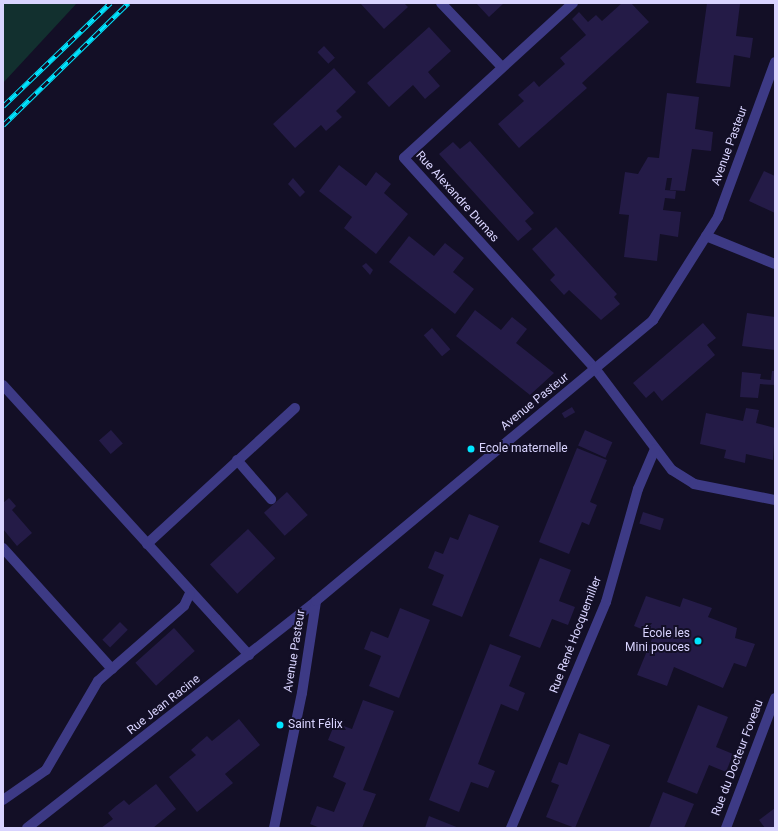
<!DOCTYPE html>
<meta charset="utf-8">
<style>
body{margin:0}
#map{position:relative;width:778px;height:831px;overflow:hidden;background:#130f26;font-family:Roboto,sans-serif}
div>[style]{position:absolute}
.green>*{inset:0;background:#12302f}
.building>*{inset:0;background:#241b47;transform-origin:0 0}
.lane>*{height:10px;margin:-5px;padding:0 5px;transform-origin:5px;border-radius:5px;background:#3d3a85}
.street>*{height:10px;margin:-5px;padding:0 5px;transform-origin:5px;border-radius:5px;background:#3d3a85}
.rail>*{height:4.5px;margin-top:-2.25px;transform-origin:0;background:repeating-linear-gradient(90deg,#130f26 0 9px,#00e5ff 0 18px);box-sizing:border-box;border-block:1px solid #00e5ff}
.dots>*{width:11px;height:11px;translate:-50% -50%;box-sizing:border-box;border:2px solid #130f26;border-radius:50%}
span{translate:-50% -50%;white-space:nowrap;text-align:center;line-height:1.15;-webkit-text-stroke:4px #130f26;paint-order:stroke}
.street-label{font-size:12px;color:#d9d4ff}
.poi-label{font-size:12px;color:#d9d4ff}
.left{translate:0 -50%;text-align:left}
.right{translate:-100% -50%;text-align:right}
.frame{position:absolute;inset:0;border:4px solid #d9d4ff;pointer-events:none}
</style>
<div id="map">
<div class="green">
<i style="clip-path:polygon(3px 3px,77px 3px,3px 83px)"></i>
</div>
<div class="building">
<i style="clip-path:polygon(360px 3px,404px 3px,408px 7px,384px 29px)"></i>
<i style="clip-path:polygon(476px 3px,504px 3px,489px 17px)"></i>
<i style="clip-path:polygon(622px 3px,631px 3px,649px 22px,582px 83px,587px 88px,519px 148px,498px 124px,524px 101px,518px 95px,534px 81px,539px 87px,565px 64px,560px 58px,586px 35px,572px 19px,579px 12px,588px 22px,596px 15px,602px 21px)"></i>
<i style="clip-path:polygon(707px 3px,740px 4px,736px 36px,753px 38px,750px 58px,734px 55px,730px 87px,696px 83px)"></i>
<i style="clip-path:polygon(429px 27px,451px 51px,428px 72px,440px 86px,425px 99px,413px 85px,389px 107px,367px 83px)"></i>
<i style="left:324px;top:46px;width:16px;height:9px;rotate:47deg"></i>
<i style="clip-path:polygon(334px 68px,356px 92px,336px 111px,342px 117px,326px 131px,321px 125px,295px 148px,273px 124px)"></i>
<i style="clip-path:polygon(667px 93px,699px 97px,695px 129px,713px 132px,711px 151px,692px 149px,685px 191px,670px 190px,672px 178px,667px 178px,665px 190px,676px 191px,675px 199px,665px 198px,663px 210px,681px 212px,678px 237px,660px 234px,657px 261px,624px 257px,629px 215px,619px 214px,625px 172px,638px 174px,648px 157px,659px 158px)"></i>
<i style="clip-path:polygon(470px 141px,534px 213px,525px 221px,532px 229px,518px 241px,439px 154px,453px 142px,460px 149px)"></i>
<i style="clip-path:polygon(339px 165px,366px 186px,376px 172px,391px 184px,384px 193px,408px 214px,376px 254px,344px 228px,352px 217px,319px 191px)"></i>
<i style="clip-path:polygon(764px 171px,775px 176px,775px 213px,749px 201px)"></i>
<i style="clip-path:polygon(293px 178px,305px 192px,300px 197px,288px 184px)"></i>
<i style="clip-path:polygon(556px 227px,617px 294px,614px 297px,620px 304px,601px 320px,569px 290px,564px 295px,550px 280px,555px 275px,532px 249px)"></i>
<i style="clip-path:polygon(409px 236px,434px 256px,445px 243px,464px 258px,453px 272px,474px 289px,455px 314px,389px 262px)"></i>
<i style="clip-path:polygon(366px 263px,373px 270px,370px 275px,362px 266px)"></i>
<i style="clip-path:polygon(475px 310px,501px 330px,512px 317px,527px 329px,516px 343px,554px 373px,530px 395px,456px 336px)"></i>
<i style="clip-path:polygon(747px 313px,775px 317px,775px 350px,742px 346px)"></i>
<i style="clip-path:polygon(703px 323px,716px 338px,707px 345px,715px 355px,662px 401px,654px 391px,646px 398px,633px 383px)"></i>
<i style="left:432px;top:328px;width:28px;height:11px;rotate:49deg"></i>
<i style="clip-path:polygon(772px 371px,775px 371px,775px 385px,760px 384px,758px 398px,740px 397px,742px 372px,761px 374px,760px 379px,771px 380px)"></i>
<i style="left:572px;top:407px;width:6px;height:12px;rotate:59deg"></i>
<i style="clip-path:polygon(746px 408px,759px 410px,756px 423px,775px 428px,773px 460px,746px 454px,745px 463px,724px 458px,726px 450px,700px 444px,706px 413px,743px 421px)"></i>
<i style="left:111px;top:430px;width:18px;height:16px;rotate:49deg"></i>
<i style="left:585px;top:430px;width:30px;height:17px;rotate:24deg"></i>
<i style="clip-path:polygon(577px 448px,607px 460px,590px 502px,597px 505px,589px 525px,582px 522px,569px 554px,539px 542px)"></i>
<i style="left:287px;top:492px;width:31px;height:31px;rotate:48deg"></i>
<i style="clip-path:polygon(9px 498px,16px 506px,12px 510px,32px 533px,17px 546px,3px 529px,3px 503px)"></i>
<i style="left:643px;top:512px;width:22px;height:12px;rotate:18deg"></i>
<i style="clip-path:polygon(469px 514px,499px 526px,462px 617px,432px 605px,444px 575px,428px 568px,435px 551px,443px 554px,450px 537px,458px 540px)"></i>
<i style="left:248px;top:529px;width:40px;height:52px;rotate:47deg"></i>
<i style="clip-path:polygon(540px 558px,571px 570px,559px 601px,575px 607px,568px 625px,552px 619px,540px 648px,509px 636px)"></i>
<i style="clip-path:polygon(646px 596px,680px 607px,683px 598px,712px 608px,708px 617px,737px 628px,735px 638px,755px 644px,746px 667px,734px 663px,723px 688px,674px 667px,667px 686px,637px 675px,654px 634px,634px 626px)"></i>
<i style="clip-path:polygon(400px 608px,430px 620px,399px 698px,369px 686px,381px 656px,364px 649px,371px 631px,388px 638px)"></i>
<i style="left:120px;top:622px;width:11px;height:25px;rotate:45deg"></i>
<i style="left:174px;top:628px;width:31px;height:52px;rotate:48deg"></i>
<i style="clip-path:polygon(490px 644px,521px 656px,509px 686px,525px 693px,518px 711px,501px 704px,478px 764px,495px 771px,488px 788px,471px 782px,459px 812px,429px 800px)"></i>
<i style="clip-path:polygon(363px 700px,394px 711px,363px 790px,376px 794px,362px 828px,320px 828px,310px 824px,317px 806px,334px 812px,346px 783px,333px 777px,345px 747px,328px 740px,335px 723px,352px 729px)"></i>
<i style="clip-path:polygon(698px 705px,728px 717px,716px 747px,733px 754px,726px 772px,709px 765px,697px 794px,667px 782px)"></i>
<i style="clip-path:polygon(239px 719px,260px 745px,225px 774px,233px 783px,197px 812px,169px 777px,196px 755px,191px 750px,200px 742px,207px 736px,212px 741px)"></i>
<i style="clip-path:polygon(579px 733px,610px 745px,575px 828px,546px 817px,559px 785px,551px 782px,559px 762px,567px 765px)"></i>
<i style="clip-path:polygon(156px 784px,176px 809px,153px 828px,101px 828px,113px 819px,108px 813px,116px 806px,124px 800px,129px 805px)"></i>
<i style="clip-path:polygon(663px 792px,694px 804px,684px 828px,649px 828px)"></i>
<i style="clip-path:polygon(775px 808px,775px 828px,765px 828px,759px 820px)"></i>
<i style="clip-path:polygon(429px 816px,459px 828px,425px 828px)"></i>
</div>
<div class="lane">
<i style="left:3px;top:385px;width:316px;rotate:47.7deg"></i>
<i style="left:237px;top:460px;width:52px;rotate:48.9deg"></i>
<i style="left:147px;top:544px;width:201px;rotate:-42.6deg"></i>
<i style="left:3px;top:548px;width:163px;rotate:48deg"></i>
<i style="left:3px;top:800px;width:52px;rotate:-34.9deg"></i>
<i style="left:46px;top:770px;width:103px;rotate:-59.7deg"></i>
<i style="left:98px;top:681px;width:114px;rotate:-41.1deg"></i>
<i style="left:184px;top:606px;width:14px;rotate:-65deg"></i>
</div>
<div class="street">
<i style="left:441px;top:3px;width:88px;rotate:46.4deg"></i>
<i style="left:573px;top:3px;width:229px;rotate:137.5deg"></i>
<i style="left:404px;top:158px;width:287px;rotate:47.8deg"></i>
<i style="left:597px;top:371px;width:124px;rotate:52.9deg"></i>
<i style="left:672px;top:470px;width:26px;rotate:32deg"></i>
<i style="left:694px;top:484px;width:83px;rotate:11.2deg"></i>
<i style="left:706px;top:236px;width:74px;rotate:22.1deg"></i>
<i style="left:216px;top:619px;width:49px;rotate:47.5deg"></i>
<i style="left:27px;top:828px;width:367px;rotate:-38.1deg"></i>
<i style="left:274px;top:828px;width:138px;rotate:-78.3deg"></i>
<i style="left:302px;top:693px;width:93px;rotate:-81.3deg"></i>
<i style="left:316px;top:601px;width:439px;rotate:-39.8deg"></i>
<i style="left:653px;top:320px;width:122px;rotate:-57.7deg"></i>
<i style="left:718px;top:217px;width:165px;rotate:-69.8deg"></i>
<i style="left:511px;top:828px;width:245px;rotate:-67.2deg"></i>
<i style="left:606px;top:602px;width:117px;rotate:-74.2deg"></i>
<i style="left:638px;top:489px;width:43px;rotate:-67deg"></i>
<i style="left:726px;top:828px;width:139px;rotate:-69.3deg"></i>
</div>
<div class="rail">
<i style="left:3px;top:106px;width:149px;rotate:-43.9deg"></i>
<i style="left:3px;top:125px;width:175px;rotate:-44.3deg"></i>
</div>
<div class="dots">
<i style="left:471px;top:449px;background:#00e5ff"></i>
<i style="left:698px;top:641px;background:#00e5ff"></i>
<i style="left:280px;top:725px;background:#00e5ff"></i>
</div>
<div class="street-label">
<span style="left:730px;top:146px;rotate:-70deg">Avenue Pasteur</span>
<span style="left:457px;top:197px;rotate:48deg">Rue Alexandre Dumas</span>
<span style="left:535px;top:402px;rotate:-39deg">Avenue Pasteur</span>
<span style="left:576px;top:635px;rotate:-69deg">Rue René Hocquemiller</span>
<span style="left:295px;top:651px;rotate:-81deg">Avenue Pasteur</span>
<span style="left:164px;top:705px;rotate:-38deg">Rue Jean Racine</span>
<span style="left:738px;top:758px;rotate:-69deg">Rue du Docteur Foveau</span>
</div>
<div class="poi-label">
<span class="left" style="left:479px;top:449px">Ecole maternelle</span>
<span class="right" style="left:690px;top:641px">École les<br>Mini pouces</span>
<span class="left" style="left:288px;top:725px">Saint Félix</span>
</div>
<div class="frame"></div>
</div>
